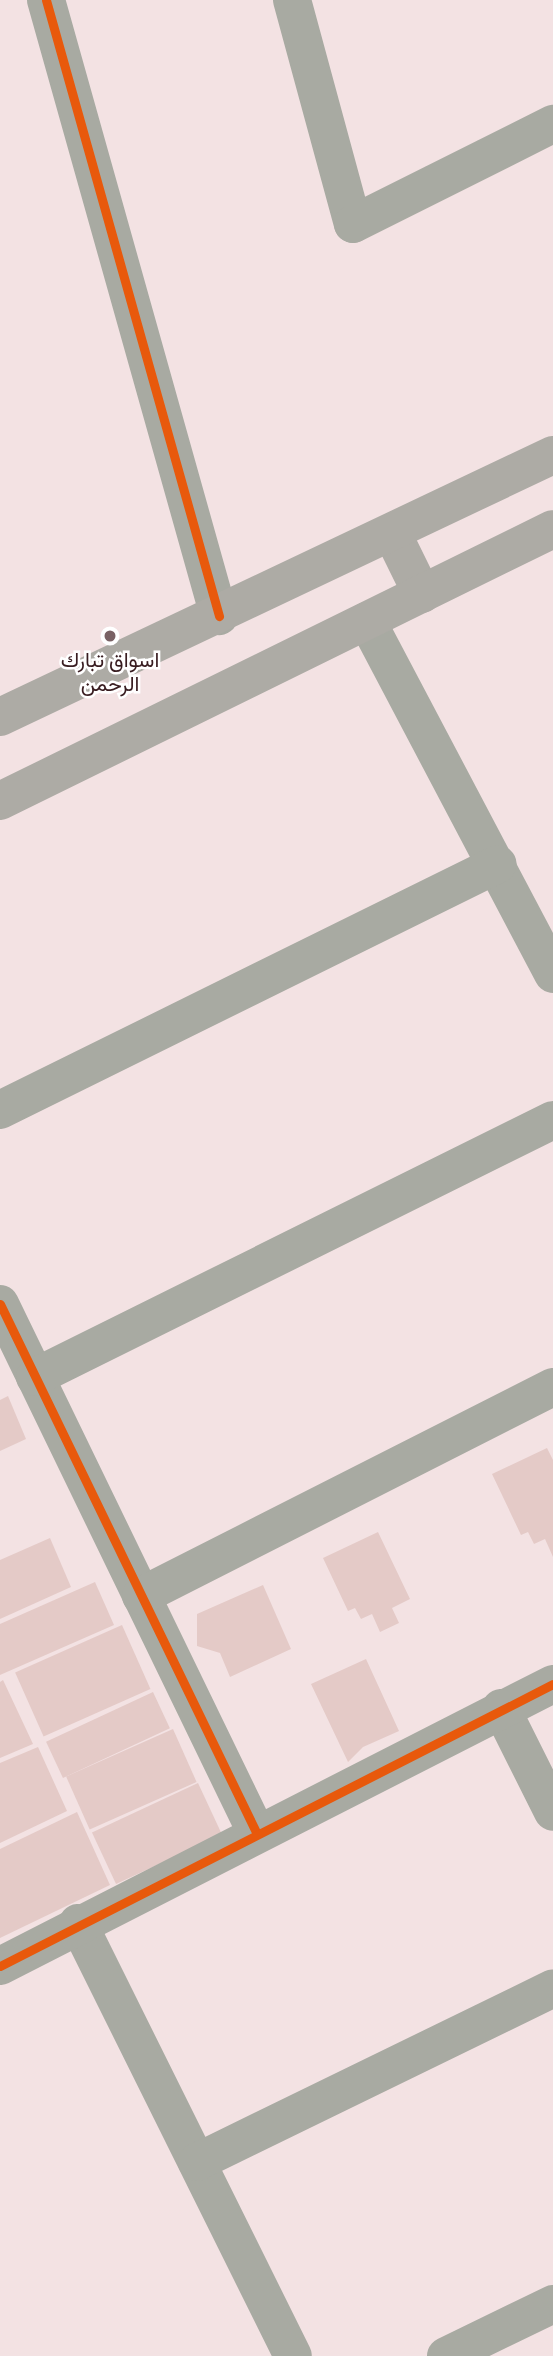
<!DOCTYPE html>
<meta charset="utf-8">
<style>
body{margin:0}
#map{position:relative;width:553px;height:2356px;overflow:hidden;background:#f3e2e3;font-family:"Fira Sans Condensed",Vazirmatn,sans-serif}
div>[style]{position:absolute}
.building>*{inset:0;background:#e4cac7;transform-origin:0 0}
.minor>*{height:38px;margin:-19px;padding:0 19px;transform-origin:19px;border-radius:19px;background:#a8aaa2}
.major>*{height:38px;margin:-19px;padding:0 19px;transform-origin:19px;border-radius:19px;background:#adaba5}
.cycleway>*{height:9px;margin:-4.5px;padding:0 4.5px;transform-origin:4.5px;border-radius:4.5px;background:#e8590c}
.dots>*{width:19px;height:19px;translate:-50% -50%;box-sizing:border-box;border:4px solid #fff;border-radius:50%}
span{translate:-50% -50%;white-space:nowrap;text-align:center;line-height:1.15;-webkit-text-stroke:5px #fff;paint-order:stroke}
.poi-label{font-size:21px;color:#381c20}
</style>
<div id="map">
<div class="building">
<i style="clip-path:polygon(8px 1396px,26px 1439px,0 1451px,0 1400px)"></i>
<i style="clip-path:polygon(547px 1448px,553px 1460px,553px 1557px,545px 1539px,534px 1544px,528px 1532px,521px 1535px,492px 1474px)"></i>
<i style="clip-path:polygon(378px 1532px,410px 1599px,392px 1608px,399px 1623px,380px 1632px,372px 1614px,361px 1619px,355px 1608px,348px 1611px,323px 1558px)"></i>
<i style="clip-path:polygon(50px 1538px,71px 1587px,0 1619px,0 1560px)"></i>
<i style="clip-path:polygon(95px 1582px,114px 1625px,0 1675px,0 1624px)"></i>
<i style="clip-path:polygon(263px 1585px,291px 1649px,230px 1677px,220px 1653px,197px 1646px,197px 1614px)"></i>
<i style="left:122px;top:1625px;width:70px;height:117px;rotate:66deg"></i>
<i style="clip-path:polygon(366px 1659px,399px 1731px,363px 1747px,348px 1762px,311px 1684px)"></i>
<i style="clip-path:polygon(3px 1680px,33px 1744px,0 1758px,0 1682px)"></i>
<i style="left:153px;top:1692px;width:40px;height:118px;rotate:65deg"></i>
<i style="left:173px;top:1729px;width:58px;height:117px;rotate:66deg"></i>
<i style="clip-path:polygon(38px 1747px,67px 1811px,0 1843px,0 1763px)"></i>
<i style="left:198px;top:1783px;width:57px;height:117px;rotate:65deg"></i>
<i style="clip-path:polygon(77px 1812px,110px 1885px,0 1938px,0 1849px)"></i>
</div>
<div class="minor">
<i style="left:46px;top:0;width:640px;rotate:74.31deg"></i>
<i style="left:292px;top:0;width:232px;rotate:74.8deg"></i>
<i style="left:353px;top:224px;width:224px;rotate:-26.6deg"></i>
<i style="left:367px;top:621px;width:399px;rotate:62.2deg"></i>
<i style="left:0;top:1110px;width:555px;rotate:-26.29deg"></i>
<i style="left:0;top:1304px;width:589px;rotate:64.13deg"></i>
<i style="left:35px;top:1377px;width:578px;rotate:-26.39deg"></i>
<i style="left:141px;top:1596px;width:462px;rotate:-26.9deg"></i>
<i style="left:501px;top:1708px;width:116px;rotate:63.4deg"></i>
<i style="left:78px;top:1923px;width:483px;rotate:63.6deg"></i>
<i style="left:0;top:1966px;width:621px;rotate:-27.02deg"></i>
<i style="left:197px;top:2162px;width:396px;rotate:-26deg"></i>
<i style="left:446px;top:2356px;width:119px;rotate:-25.9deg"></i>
</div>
<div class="major">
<i style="left:392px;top:533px;width:68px;rotate:63.8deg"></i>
<i style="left:0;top:717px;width:612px;rotate:-25.35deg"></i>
<i style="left:0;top:801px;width:616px;rotate:-26.19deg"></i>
</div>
<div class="cycleway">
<i style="left:46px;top:0;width:640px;rotate:74.31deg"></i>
<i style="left:0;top:1304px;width:589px;rotate:64.13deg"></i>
<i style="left:0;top:1966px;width:621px;rotate:-27.02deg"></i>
</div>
<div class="dots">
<i style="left:110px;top:636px;background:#796164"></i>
</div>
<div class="poi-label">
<span style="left:110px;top:672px">اسواق تبارك<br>الرحمن</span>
</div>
</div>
